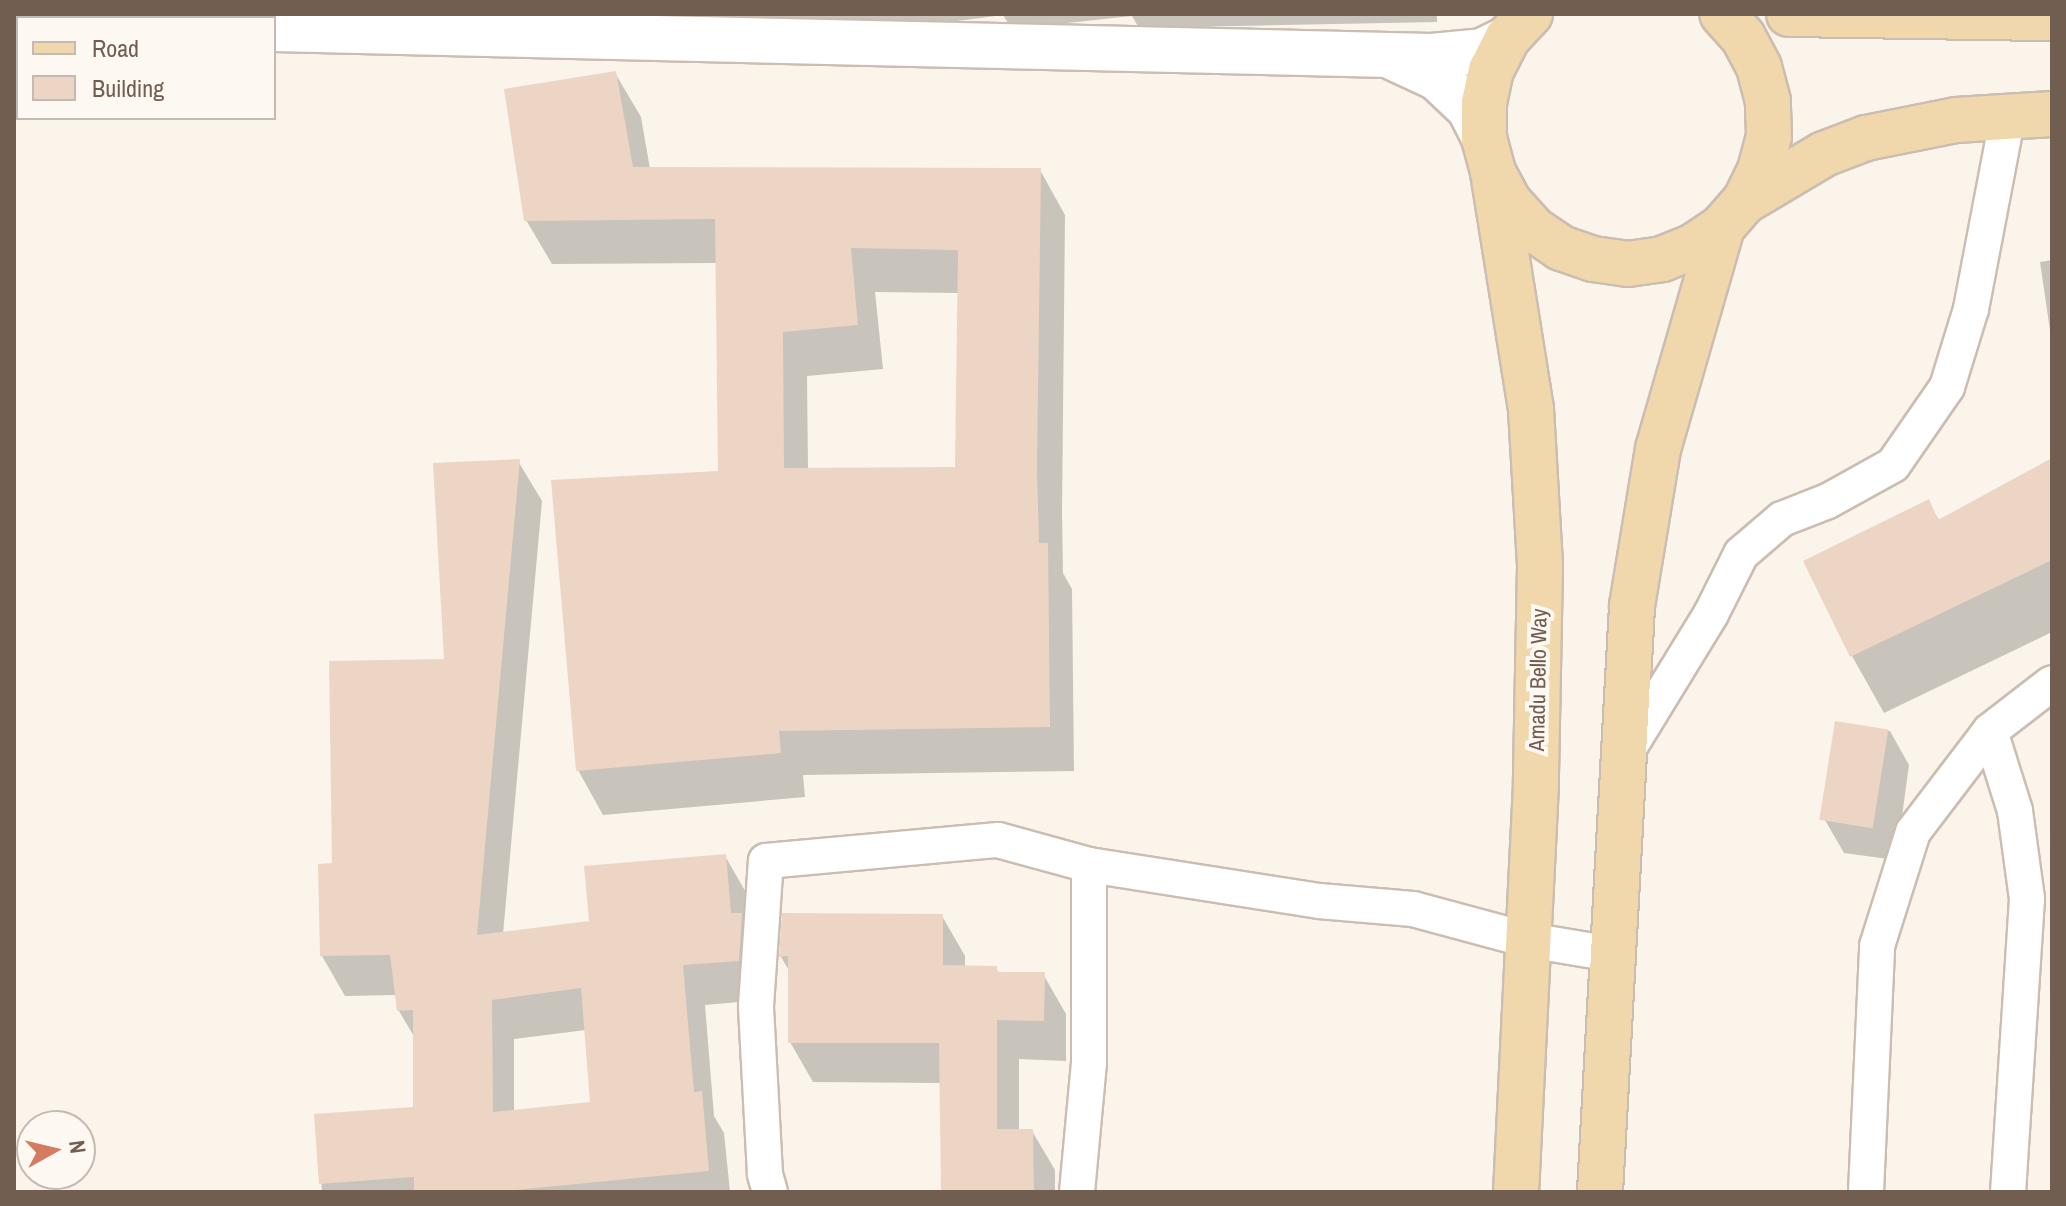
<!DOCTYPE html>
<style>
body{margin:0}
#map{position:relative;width:2066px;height:1206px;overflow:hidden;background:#faf4ea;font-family:"Archivo Narrow",sans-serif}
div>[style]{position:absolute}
.shadow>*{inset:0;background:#0003}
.building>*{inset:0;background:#ecd5c5;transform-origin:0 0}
.roads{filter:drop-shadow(2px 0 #cbbdb1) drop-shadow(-2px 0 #cbbdb1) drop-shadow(0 2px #cbbdb1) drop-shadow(0 -2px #cbbdb1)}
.service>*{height:34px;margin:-17px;padding:0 17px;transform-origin:17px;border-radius:17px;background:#fff}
.minor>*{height:44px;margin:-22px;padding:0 22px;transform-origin:22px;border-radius:22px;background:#fff}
.primary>*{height:44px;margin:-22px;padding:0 22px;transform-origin:22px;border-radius:22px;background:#f0d7ac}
span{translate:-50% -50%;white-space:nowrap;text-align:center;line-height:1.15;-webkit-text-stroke:8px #fdf8f1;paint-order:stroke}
.street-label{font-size:22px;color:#725d51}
.frame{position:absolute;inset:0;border:16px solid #725d51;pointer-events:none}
.legend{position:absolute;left:16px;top:16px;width:260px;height:104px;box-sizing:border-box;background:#fdf8f1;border:2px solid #c5bab1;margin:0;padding:10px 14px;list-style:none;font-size:24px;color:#725d51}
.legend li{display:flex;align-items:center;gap:16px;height:40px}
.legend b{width:40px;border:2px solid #c5bab1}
.north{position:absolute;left:16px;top:1110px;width:80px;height:80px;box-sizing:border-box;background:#fdf8f1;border:2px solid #c5bab1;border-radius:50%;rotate:82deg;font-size:22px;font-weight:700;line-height:32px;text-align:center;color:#725d51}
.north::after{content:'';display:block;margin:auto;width:28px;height:36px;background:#d47b60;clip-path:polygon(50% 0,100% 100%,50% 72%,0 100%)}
</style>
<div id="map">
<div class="shadow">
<i style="clip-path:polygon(510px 14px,1437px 14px,1437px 22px,1139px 28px,1132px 16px,1012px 29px,1003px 15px,866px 33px)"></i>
<i style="clip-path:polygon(evenodd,615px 73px,641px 117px,650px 169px,1040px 170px,1065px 215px,1062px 513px,1063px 573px,1072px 589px,1074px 771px,803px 775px,805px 797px,603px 815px,578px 770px,720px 473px,717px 263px,552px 264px,526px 220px,615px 73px,875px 292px,959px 293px,957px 469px,808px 470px,807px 376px,883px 369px,875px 292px)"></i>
<i style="clip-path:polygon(2052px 260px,2052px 344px,2040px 262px)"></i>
<i style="clip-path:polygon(2052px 460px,2052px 632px,1884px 713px,1852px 656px,1928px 501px,1940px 522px)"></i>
<i style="clip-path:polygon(evenodd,518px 461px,542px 501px,503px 934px,591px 923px,725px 856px,748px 896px,761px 1000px,705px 1005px,714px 1116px,724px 1133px,730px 1192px,322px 1192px,317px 1116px,415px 1109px,415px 1038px,399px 1011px,397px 995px,345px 996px,322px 956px,334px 865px,446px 661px,518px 461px,586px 1030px,592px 1104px,514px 1111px,514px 1039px,586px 1030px)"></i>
<i style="clip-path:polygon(1837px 724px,1890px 731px,1909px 765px,1896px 860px,1844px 853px,1825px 820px)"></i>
<i style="clip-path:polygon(784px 915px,942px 916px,965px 956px,965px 968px,996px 968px,999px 974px,1043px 974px,1066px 1014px,1066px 1061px,1019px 1059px,1019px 1131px,1032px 1131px,1055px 1170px,1055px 1192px,942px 1192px,941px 1083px,813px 1082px,790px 1042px,790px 972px,781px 957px)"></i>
</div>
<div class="building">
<i style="clip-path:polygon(evenodd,616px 71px,633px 167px,1041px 168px,1037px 467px,1039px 543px,1048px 543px,1050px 727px,779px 731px,781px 753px,576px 771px,551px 480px,718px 471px,715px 219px,524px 221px,504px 89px,616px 71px,851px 248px,958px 250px,955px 467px,784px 468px,783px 332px,858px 325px,851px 248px)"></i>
<i style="clip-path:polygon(2052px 458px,2052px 560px,1850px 657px,1803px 561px,1929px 499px,1938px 520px)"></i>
<i style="clip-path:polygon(evenodd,520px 459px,477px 935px,589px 921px,584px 866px,726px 854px,731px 913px,742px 913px,739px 961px,683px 965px,694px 1092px,702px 1091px,709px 1171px,495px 1192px,414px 1192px,414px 1177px,319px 1184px,314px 1114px,413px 1107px,413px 1010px,397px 1011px,390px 955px,320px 956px,318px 864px,332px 863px,329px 661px,444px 659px,433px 463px,520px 459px,581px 988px,590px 1102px,493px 1112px,492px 1000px,581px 988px)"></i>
<i style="left:1835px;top:721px;width:54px;height:100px;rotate:9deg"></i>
<i style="clip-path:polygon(782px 913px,943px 914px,943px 965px,997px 966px,997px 972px,1045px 972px,1044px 1021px,997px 1020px,997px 1129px,1033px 1129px,1034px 1192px,941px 1192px,939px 1043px,788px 1043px,788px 956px,779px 957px)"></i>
</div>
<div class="roads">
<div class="service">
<i style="left:1990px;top:731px;width:84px;rotate:72.6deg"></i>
<i style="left:2015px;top:811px;width:89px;rotate:82.2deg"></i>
<i style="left:2027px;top:899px;width:294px;rotate:93.7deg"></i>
<i style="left:1624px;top:756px;width:167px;rotate:-58.5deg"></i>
<i style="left:1711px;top:614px;width:67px;rotate:-63.4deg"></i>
<i style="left:1741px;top:554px;width:54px;rotate:-40.5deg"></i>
<i style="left:1782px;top:519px;width:49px;rotate:-21.4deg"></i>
<i style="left:1828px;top:501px;width:74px;rotate:-29deg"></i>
<i style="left:1893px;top:465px;width:95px;rotate:-55.3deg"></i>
<i style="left:1947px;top:387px;width:82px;rotate:-72.9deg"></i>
<i style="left:1971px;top:309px;width:197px;rotate:-79.2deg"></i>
<i style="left:770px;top:1192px;width:19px;rotate:-106deg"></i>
<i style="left:765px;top:1174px;width:168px;rotate:-93.1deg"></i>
<i style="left:756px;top:1006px;width:145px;rotate:-86.1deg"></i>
<i style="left:766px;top:861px;width:233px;rotate:-5.2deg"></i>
<i style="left:998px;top:840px;width:94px;rotate:15.4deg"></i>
<i style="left:1089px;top:865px;width:233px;rotate:8.9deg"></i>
<i style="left:1319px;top:901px;width:94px;rotate:4.9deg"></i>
<i style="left:1413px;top:909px;width:119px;rotate:15.1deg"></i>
<i style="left:1528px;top:940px;width:85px;rotate:9.5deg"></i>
<i style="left:1077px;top:1192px;width:130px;rotate:-84.7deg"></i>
<i style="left:1089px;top:1063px;width:198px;rotate:-90deg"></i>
<i style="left:1866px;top:1192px;width:246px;rotate:-87.4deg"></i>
<i style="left:1877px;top:946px;width:120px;rotate:-72.5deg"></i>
<i style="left:1913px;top:832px;width:127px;rotate:-52.7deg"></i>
<i style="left:1990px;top:731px;width:78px;rotate:-37.7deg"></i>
</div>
<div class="minor">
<i style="left:14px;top:22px;width:4px;rotate:14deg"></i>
<i style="left:274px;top:29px;width:1158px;rotate:1.34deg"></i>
<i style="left:1432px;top:56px;width:50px;rotate:-5.7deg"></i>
<i style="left:1482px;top:51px;width:28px;rotate:-26deg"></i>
<i style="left:1394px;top:58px;width:47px;rotate:24.9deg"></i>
<i style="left:1437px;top:78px;width:44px;rotate:43.2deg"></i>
<i style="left:1469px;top:108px;width:34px;rotate:63deg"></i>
</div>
<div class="primary">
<i style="left:1530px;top:14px;width:34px;rotate:133deg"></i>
<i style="left:1507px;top:39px;width:35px;rotate:117deg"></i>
<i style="left:1491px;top:70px;width:35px;rotate:102deg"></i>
<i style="left:1484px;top:104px;width:34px;rotate:90deg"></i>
<i style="left:1484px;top:138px;width:35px;rotate:75deg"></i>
<i style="left:1493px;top:172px;width:34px;rotate:62deg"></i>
<i style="left:1509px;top:202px;width:36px;rotate:48deg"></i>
<i style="left:1533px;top:229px;width:34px;rotate:34deg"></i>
<i style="left:1561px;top:248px;width:34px;rotate:19deg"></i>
<i style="left:1593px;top:259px;width:35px;rotate:8deg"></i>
<i style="left:1628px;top:264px;width:34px;rotate:-8deg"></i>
<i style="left:1662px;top:259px;width:35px;rotate:-22deg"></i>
<i style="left:1694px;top:246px;width:34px;rotate:-34deg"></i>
<i style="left:1722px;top:227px;width:35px;rotate:-49deg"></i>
<i style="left:1745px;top:201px;width:34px;rotate:-64deg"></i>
<i style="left:1760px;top:170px;width:35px;rotate:-75deg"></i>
<i style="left:1769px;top:136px;width:35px;rotate:-92deg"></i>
<i style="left:1768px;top:101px;width:35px;rotate:-105deg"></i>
<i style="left:1759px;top:67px;width:34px;rotate:-118deg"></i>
<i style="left:1743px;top:37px;width:31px;rotate:-132deg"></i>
<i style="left:1789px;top:14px;width:263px;rotate:0.9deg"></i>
<i style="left:1493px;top:172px;width:240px;rotate:80.9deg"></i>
<i style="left:1531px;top:409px;width:157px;rotate:86.7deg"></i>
<i style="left:1540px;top:566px;width:218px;rotate:91.1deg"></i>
<i style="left:1536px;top:784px;width:408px;rotate:92.8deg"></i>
<i style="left:1745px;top:201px;width:92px;rotate:-30.7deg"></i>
<i style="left:1824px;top:154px;width:45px;rotate:-20.9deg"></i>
<i style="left:1866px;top:138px;width:92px;rotate:-11.3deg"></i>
<i style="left:1956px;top:120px;width:96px;rotate:-3.6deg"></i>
<i style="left:1600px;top:1192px;width:587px;rotate:-86.87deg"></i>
<i style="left:1632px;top:606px;width:159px;rotate:-80.6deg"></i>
<i style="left:1658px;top:449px;width:231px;rotate:-73.9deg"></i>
</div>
</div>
<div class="street-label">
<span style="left:1538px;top:680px;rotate:-89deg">Amadu Bello Way</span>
</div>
<div class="frame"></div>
<ul class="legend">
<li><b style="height:10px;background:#f0d7ac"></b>Road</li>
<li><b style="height:22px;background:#ecd5c5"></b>Building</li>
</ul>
<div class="north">N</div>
</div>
